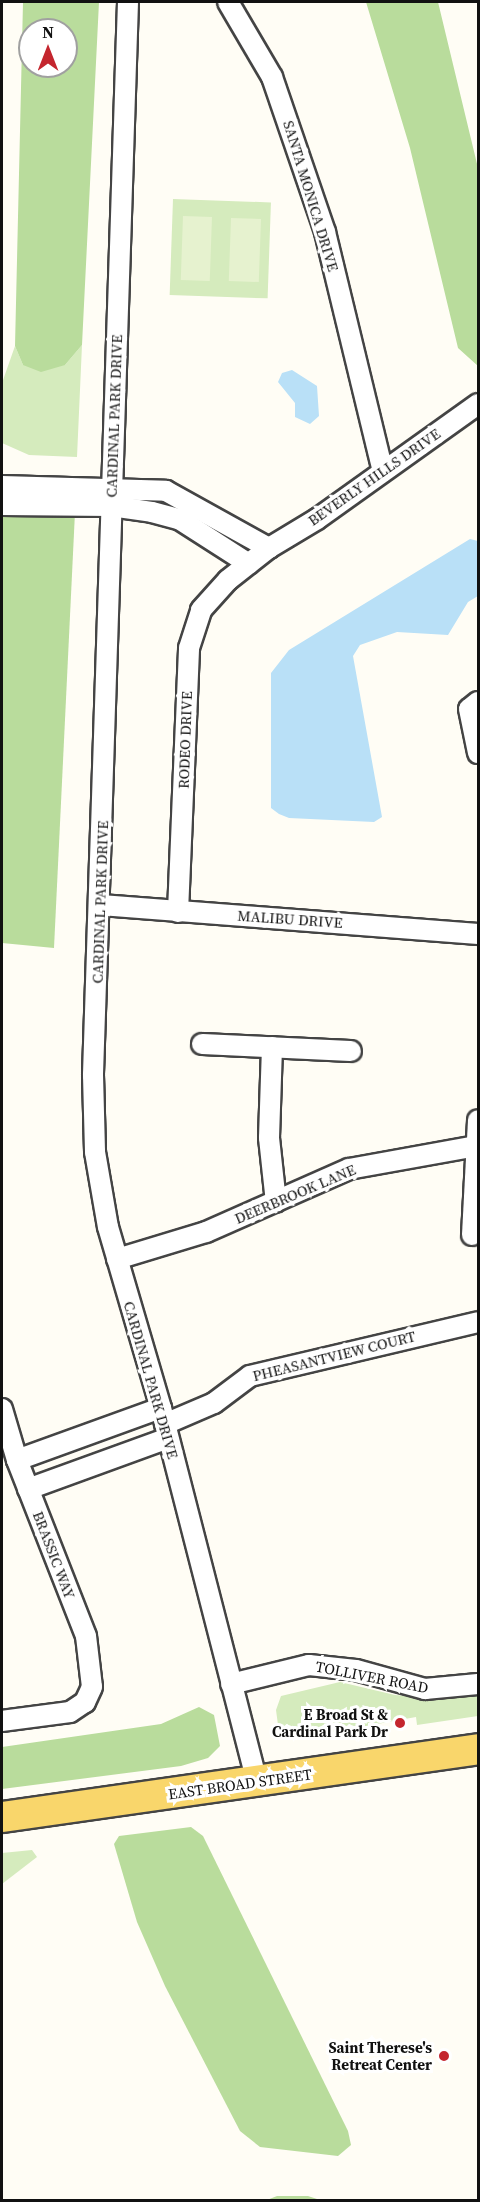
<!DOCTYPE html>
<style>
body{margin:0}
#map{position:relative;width:480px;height:2202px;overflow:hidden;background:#fffdf5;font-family:"Source Serif 4",serif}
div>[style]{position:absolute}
.green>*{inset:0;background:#d5ebbd;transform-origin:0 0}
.forest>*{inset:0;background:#b9dc9c}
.pitch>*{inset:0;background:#e6f2cf;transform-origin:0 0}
.water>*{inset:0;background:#b9e0f7}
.roads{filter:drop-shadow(2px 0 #444) drop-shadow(-2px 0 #444) drop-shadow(0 2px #444) drop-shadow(0 -2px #444)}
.minor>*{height:20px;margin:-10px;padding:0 10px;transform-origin:10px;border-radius:10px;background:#fff}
.primary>*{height:30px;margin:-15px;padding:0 15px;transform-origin:15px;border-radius:15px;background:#f9d66b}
.dots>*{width:16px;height:16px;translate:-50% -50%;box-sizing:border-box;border:3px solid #fff;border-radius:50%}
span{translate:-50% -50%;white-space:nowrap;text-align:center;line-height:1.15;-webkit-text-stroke:6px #fff;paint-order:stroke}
.street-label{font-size:15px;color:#111}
.poi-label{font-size:15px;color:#111;font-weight:700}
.right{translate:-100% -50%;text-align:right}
.frame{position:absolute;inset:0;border:3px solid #111;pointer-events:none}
.north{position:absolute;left:18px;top:18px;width:60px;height:60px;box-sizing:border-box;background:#fff;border:2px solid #a0a0a0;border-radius:50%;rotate:0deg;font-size:16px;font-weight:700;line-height:24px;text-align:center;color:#111}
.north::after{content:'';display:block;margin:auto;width:21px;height:27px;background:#c4262e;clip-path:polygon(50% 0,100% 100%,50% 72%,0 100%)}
</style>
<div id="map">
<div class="green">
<i style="left:173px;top:199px;width:98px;height:96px;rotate:2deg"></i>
<i style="clip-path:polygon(82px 345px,77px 457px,29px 455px,2px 443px,2px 383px,15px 346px,23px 365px,65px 365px)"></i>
<i style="clip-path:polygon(340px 1682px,395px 1695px,431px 1698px,478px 1691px,478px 1716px,417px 1725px,416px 1717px,305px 1737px,284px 1733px,278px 1725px,276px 1710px,281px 1696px)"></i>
<i style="clip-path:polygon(32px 1850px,37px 1857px,2px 1884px,2px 1853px)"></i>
</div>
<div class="forest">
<i style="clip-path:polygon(evenodd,23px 2px,99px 2px,82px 345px,65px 365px,41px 372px,23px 365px,15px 346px,23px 2px,30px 30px,66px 30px,66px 66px,30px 66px,30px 30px)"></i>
<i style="clip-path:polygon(366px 2px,438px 2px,478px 168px,478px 366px,458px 348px,410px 148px)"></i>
<i style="clip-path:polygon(2px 512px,75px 512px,54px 948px,2px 943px)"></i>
<i style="clip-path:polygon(199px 1707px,214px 1715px,220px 1746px,208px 1758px,181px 1766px,2px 1789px,2px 1747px,161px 1724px)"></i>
<i style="clip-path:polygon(191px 1827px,203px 1836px,348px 2131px,351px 2145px,338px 2156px,260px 2147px,240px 2131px,165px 1986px,137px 1922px,114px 1844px,119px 1836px)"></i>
<i style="clip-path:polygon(277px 2196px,308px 2196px,320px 2200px,267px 2200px)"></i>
</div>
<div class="pitch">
<i style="left:183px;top:216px;width:29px;height:64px;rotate:2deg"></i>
<i style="left:231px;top:218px;width:30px;height:63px;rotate:2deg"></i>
</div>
<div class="water">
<i style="clip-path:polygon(292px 370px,317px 386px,319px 416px,310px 424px,295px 417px,295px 403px,278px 382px,282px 373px)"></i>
<i style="clip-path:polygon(470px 539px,478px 541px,478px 596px,468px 602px,448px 635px,397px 632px,360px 645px,353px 656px,382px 817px,374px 822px,289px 818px,279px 814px,271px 808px,271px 673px,289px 650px)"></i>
</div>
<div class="roads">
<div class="minor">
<i style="left:128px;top:2px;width:1074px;rotate:91.87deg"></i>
<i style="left:93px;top:1075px;width:77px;rotate:88.5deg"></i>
<i style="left:95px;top:1152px;width:76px;rotate:80.2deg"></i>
<i style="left:108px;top:1227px;width:189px;rotate:73.7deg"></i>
<i style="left:161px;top:1408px;width:385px;rotate:75.6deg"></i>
<i style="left:228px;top:2px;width:87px;rotate:59.6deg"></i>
<i style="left:272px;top:77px;width:164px;rotate:71.1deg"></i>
<i style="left:325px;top:232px;width:246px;rotate:76.4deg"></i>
<i style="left:2px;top:486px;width:164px;rotate:1.7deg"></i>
<i style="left:166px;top:491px;width:118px;rotate:29deg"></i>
<i style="left:2px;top:505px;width:109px;rotate:0.5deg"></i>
<i style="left:111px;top:506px;width:41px;rotate:8.3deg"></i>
<i style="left:152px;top:512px;width:28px;rotate:15deg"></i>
<i style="left:179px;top:519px;width:83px;rotate:32.7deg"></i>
<i style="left:478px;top:702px;width:11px;rotate:142deg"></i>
<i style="left:469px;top:709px;width:45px;rotate:78.4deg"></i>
<i style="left:101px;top:905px;width:378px;rotate:4.4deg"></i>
<i style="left:178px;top:912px;width:264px;rotate:-87.6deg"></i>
<i style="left:189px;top:648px;width:40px;rotate:-72deg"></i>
<i style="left:201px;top:610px;width:40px;rotate:-48deg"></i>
<i style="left:228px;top:580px;width:52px;rotate:-38deg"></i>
<i style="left:269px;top:548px;width:56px;rotate:-31.1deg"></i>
<i style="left:317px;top:519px;width:198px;rotate:-35.5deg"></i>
<i style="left:202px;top:1044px;width:149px;rotate:2.7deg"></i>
<i style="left:272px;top:1047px;width:91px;rotate:91.9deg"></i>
<i style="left:269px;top:1138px;width:64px;rotate:83.8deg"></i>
<i style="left:472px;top:1235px;width:115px;rotate:-87deg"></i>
<i style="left:117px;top:1259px;width:93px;rotate:-16.9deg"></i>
<i style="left:206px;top:1232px;width:156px;rotate:-23.8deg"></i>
<i style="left:349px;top:1169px;width:130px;rotate:-10.2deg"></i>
<i style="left:2px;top:1409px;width:53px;rotate:73.6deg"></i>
<i style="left:17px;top:1460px;width:189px;rotate:68.6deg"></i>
<i style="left:86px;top:1636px;width:51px;rotate:83.3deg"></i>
<i style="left:92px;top:1687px;width:17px;rotate:115deg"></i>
<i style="left:85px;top:1702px;width:18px;rotate:146deg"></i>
<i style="left:70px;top:1712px;width:69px;rotate:172.5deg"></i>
<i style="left:165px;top:1424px;width:53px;rotate:-23.2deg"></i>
<i style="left:214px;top:1403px;width:45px;rotate:-36.9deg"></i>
<i style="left:250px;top:1376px;width:234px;rotate:-13.3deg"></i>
<i style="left:17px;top:1460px;width:153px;rotate:-19.9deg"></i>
<i style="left:28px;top:1489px;width:149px;rotate:-20deg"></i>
<i style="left:231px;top:1684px;width:80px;rotate:-13.7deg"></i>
<i style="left:309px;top:1665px;width:47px;rotate:6.1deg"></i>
<i style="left:356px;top:1670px;width:72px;rotate:15.4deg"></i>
<i style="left:425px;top:1689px;width:53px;rotate:-5.4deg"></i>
</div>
<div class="primary">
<i style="left:2px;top:1817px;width:481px;rotate:-8.1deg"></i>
</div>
</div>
<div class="dots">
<i style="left:400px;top:1723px;background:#c4262e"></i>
<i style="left:444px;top:2056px;background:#c4262e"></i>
</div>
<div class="street-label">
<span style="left:311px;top:196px;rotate:73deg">SANTA MONICA DRIVE</span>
<span style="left:114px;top:416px;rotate:-88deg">CARDINAL PARK DRIVE</span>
<span style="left:374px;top:477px;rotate:-35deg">BEVERLY HILLS DRIVE</span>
<span style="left:185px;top:740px;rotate:-88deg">RODEO DRIVE</span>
<span style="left:100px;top:902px;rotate:-88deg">CARDINAL PARK DRIVE</span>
<span style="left:290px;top:919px;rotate:4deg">MALIBU DRIVE</span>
<span style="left:295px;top:1194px;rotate:-23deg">DEERBROOK LANE</span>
<span style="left:334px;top:1356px;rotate:-14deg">PHEASANTVIEW COURT</span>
<span style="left:151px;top:1380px;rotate:74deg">CARDINAL PARK DRIVE</span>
<span style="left:54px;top:1555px;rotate:69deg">BRASSIC WAY</span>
<span style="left:372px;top:1677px;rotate:11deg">TOLLIVER ROAD</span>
<span style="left:240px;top:1784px;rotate:-8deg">EAST BROAD STREET</span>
</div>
<div class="poi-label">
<span class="right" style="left:388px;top:1723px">E Broad St &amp;<br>Cardinal Park Dr</span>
<span class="right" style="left:432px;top:2056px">Saint Therese's<br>Retreat Center</span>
</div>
<div class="frame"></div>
<div class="north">N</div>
</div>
